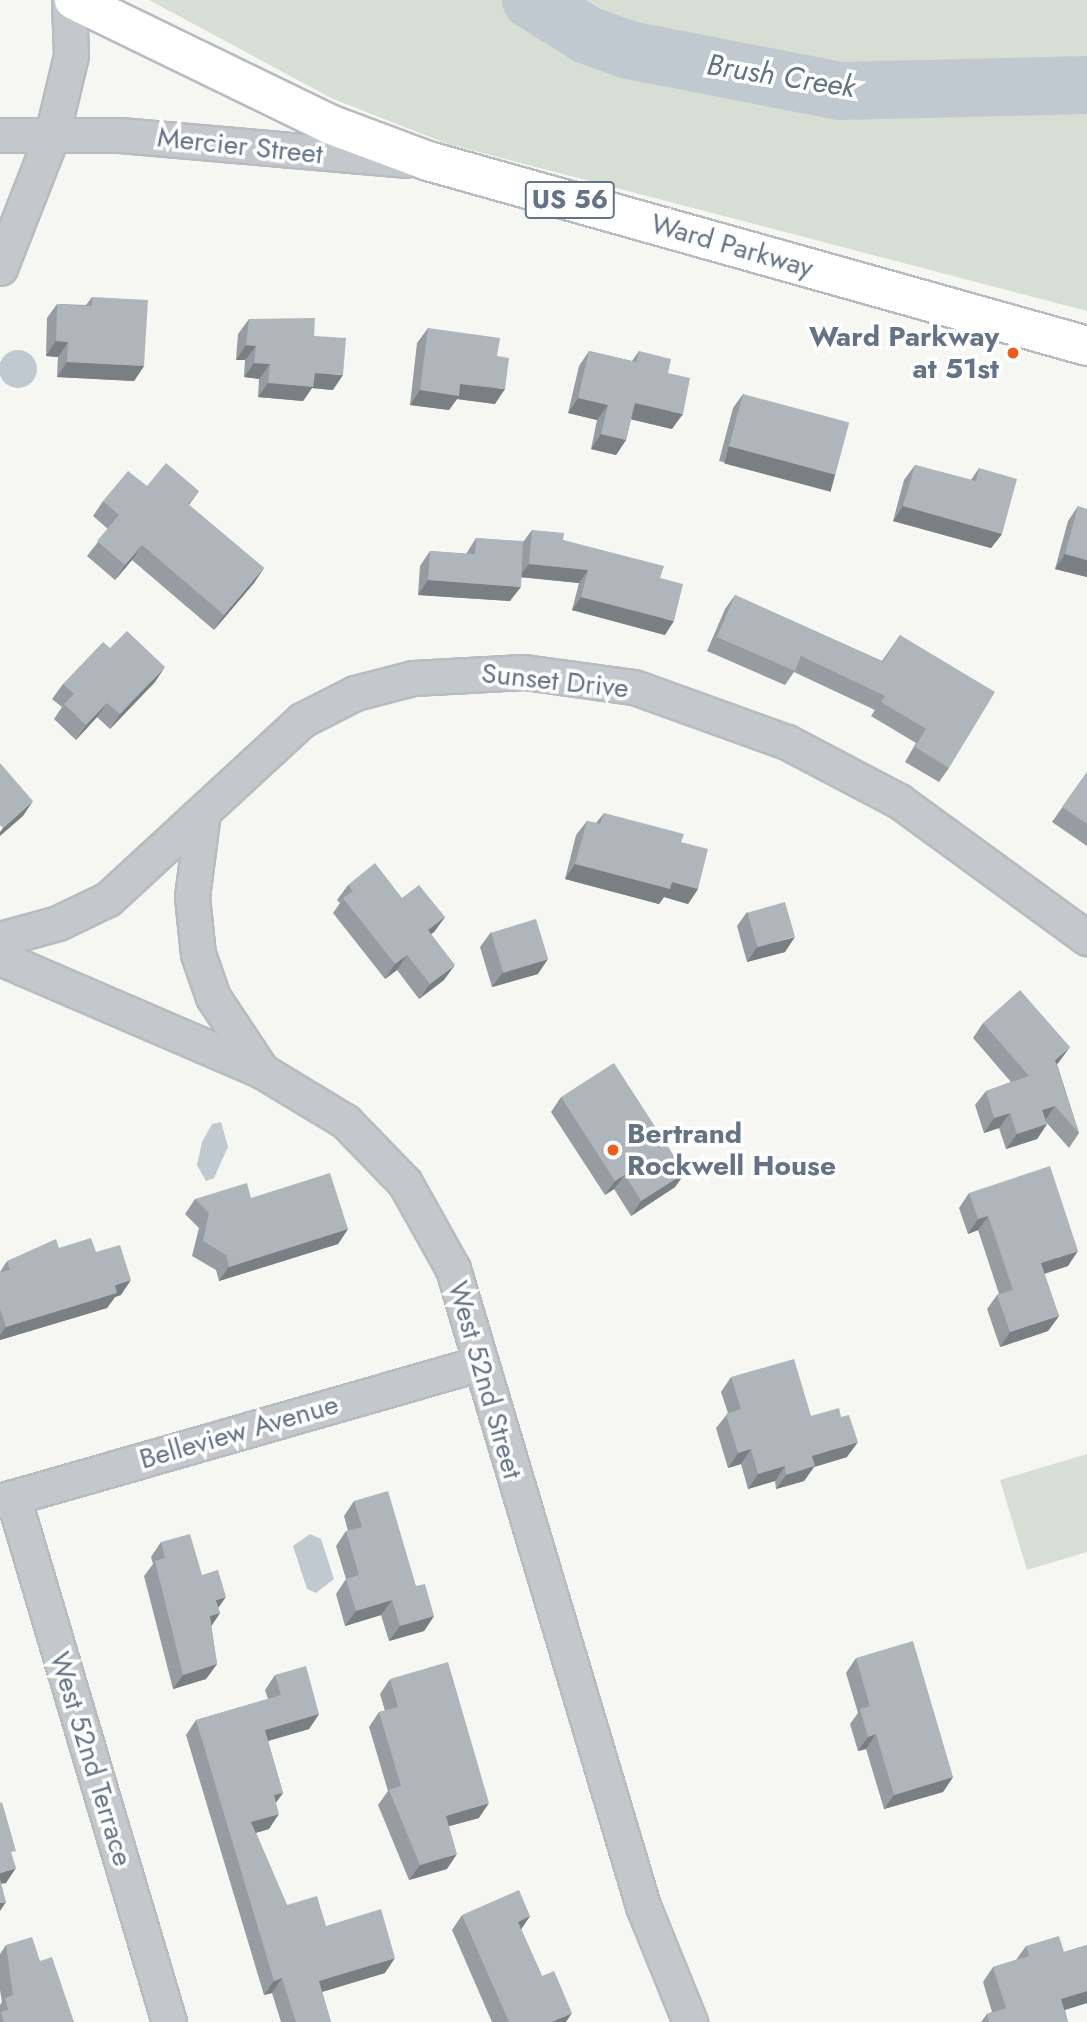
<!DOCTYPE html>
<style>
body{margin:0}
#map{position:relative;width:1087px;height:2022px;overflow:hidden;background:#f6f7f3;font-family:Jost,sans-serif}
div>[style]{position:absolute}
.green>*{inset:0;background:#d7ded4}
.water>*{inset:0;background:#bfc9cf}
.round{border-radius:50%}
.river>*{height:58px;margin:-29px;padding:0 29px;transform-origin:29px;border-radius:29px;background:#bfc9cf}
.roads{filter:drop-shadow(2px 0 #b8bbbf) drop-shadow(-2px 0 #b8bbbf) drop-shadow(0 2px #b8bbbf) drop-shadow(0 -2px #b8bbbf)}
.street>*{height:33px;margin:-16.5px;padding:0 16.5px;transform-origin:16.5px;border-radius:16.5px;background:#c4c7cb}
.highway>*{height:38px;margin:-19px;padding:0 19px;transform-origin:19px;border-radius:19px;background:#fff}
.wall>*{inset:0;background:#969ca1}
.shaded-wall>*{inset:0;background:#7a7f83;transform-origin:0 0}
.building>*{inset:0;background:#aeb5bb;transform-origin:0 0}
.dots>*{width:19px;height:19px;translate:-50% -50%;box-sizing:border-box;border:4px solid #fff;border-radius:50%}
span{translate:-50% -50%;white-space:nowrap;text-align:center;line-height:1.15;-webkit-text-stroke:7px #fff;paint-order:stroke}
.shield-label span{padding:2px 5px;background:#fff;border:2px solid;border-radius:5px;-webkit-text-stroke-width:0}
.shield-label{font-size:26px;color:#647486;font-weight:700}
.street-label{font-size:28px;color:#647486}
.poi-label{font-size:28px;color:#647486;font-weight:700}
.right{translate:-100% -50%;text-align:right}
.left{translate:0 -50%;text-align:left}
.water-label{font-size:30px;color:#5f7682;font-style:italic}
</style>
<div id="map">
<div class="green">
<i style="clip-path:polygon(149px 0,1087px 0,1087px 311px,448px 144px,333px 99px)"></i>
<i style="clip-path:polygon(1087px 1454px,1087px 1552px,1027px 1570px,1000px 1480px)"></i>
</div>
<div class="water">
<i class="round" style="left:-1px;top:350px;width:38px;height:38px"></i>
<i style="clip-path:polygon(221px 1122px,228px 1147px,214px 1178px,206px 1181px,197px 1165px,202px 1142px,212px 1124px)"></i>
<i style="clip-path:polygon(310px 1534px,321px 1539px,334px 1579px,316px 1593px,307px 1589px,293px 1546px)"></i>
</div>
<div class="river">
<i style="left:531px;top:0;width:66px;rotate:32deg"></i>
<i style="left:587px;top:35px;width:45px;rotate:19.7deg"></i>
<i style="left:629px;top:50px;width:215px;rotate:11deg"></i>
<i style="left:840px;top:91px;width:247px;rotate:-1.4deg"></i>
</div>
<div class="roads">
<div class="street">
<i style="left:0;top:135px;width:120px"></i>
<i style="left:120px;top:135px;width:286px;rotate:5deg"></i>
<i style="left:0;top:268px;width:143px;rotate:-68.6deg"></i>
<i style="left:52px;top:135px;width:82px;rotate:-76.6deg"></i>
<i style="left:71px;top:55px;width:55px;rotate:-92.1deg"></i>
<i style="left:203px;top:812px;width:86px;rotate:97.4deg"></i>
<i style="left:192px;top:897px;width:57px;rotate:84deg"></i>
<i style="left:198px;top:954px;width:46px;rotate:70.8deg"></i>
<i style="left:213px;top:997px;width:89px;rotate:56.5deg"></i>
<i style="left:262px;top:1071px;width:97px;rotate:31.1deg"></i>
<i style="left:345px;top:1121px;width:86px;rotate:45.9deg"></i>
<i style="left:405px;top:1183px;width:98px;rotate:60.8deg"></i>
<i style="left:453px;top:1269px;width:665px;rotate:73.39deg"></i>
<i style="left:643px;top:1906px;width:125px;rotate:67.9deg"></i>
<i style="left:0;top:939px;width:60px;rotate:-15.4deg"></i>
<i style="left:58px;top:923px;width:55px;rotate:-25.6deg"></i>
<i style="left:108px;top:899px;width:264px;rotate:-42.7deg"></i>
<i style="left:302px;top:720px;width:59px;rotate:-27deg"></i>
<i style="left:355px;top:693px;width:60px;rotate:-14.5deg"></i>
<i style="left:413px;top:678px;width:111px;rotate:-3.1deg"></i>
<i style="left:524px;top:672px;width:111px;rotate:7.8deg"></i>
<i style="left:634px;top:687px;width:163px;rotate:19.8deg"></i>
<i style="left:787px;top:742px;width:127px;rotate:27.8deg"></i>
<i style="left:899px;top:801px;width:233px;rotate:36.1deg"></i>
<i style="left:0;top:958px;width:285px;rotate:23.3deg"></i>
<i style="left:13px;top:1497px;width:548px;rotate:73.45deg"></i>
<i style="left:0;top:1501px;width:498px;rotate:-16deg"></i>
</div>
<div class="highway">
<i style="left:74px;top:0;width:284px;rotate:25.9deg"></i>
<i style="left:329px;top:124px;width:106px;rotate:20.5deg"></i>
<i style="left:428px;top:161px;width:684px;rotate:15.68deg"></i>
</div>
</div>
<div class="wall">
<i style="clip-path:polygon(92px 297px,144px 366px,134px 381px,57px 377px,58px 357px,46px 356px,47px 318px,57px 304px,86px 305px)"></i>
<i style="clip-path:polygon(249px 319px,314px 336px,333px 390px,312px 388px,303px 401px,258px 397px,259px 379px,244px 377px,245px 360px,236px 360px,238px 334px)"></i>
<i style="clip-path:polygon(428px 328px,497px 356px,495px 404px,457px 399px,449px 410px,410px 405px,417px 343px)"></i>
<i style="clip-path:polygon(589px 351px,632px 361px,639px 351px,668px 373px,672px 429px,631px 419px,626px 440px,616px 455px,591px 449px,597px 420px,568px 413px,579px 366px)"></i>
<i style="clip-path:polygon(743px 394px,835px 474px,825px 489px,719px 461px,733px 408px)"></i>
<i style="clip-path:polygon(915px 465px,971px 480px,979px 468px,1002px 534px,991px 548px,893px 521px,904px 480px)"></i>
<i style="clip-path:polygon(199px 491px,189px 505px,264px 568px,254px 583px,214px 630px,132px 560px,115px 580px,87px 556px,108px 529px,93px 516px,103px 501px)"></i>
<i style="clip-path:polygon(1078px 506px,1087px 577px,1055px 569px,1068px 521px)"></i>
<i style="clip-path:polygon(532px 530px,563px 540px,660px 578px,665px 635px,572px 610px,579px 583px,521px 577px,510px 601px,418px 595px,420px 566px,430px 551px,466px 554px,476px 538px,523px 542px)"></i>
<i style="clip-path:polygon(735px 595px,882px 661px,900px 635px,949px 768px,939px 782px,905px 762px,916px 743px,871px 716px,875px 710px,794px 672px,785px 685px,707px 651px,725px 609px)"></i>
<i style="clip-path:polygon(110px 648px,155px 682px,110px 729px,97px 717px,76px 740px,54px 719px,62px 707px,52px 699px,63px 684px)"></i>
<i style="clip-path:polygon(1087px 772px,1087px 846px,1052px 822px)"></i>
<i style="clip-path:polygon(604px 813px,681px 842px,698px 889px,688px 904px,664px 897px,659px 904px,565px 879px,576px 835px,587px 821px,596px 823px)"></i>
<i style="clip-path:polygon(348px 885px,402px 898px,445px 917px,434px 932px,431px 934px,444px 980px,419px 999px,397px 970px,385px 979px,333px 913px,340px 903px,337px 900px)"></i>
<i style="clip-path:polygon(747px 912px,785px 952px,747px 962px,737px 926px)"></i>
<i style="clip-path:polygon(491px 932px,538px 974px,492px 987px,480px 947px)"></i>
<i style="clip-path:polygon(983px 1023px,1059px 1062px,1057px 1064px,1079px 1133px,1069px 1148px,1046px 1122px,1047px 1124px,1037px 1139px,1006px 1149px,999px 1128px,984px 1133px,975px 1105px,986px 1091px,1011px 1082px,973px 1038px)"></i>
<i style="clip-path:polygon(561px 1097px,685px 1173px,675px 1187px,631px 1216px,614px 1189px,605px 1195px,551px 1112px)"></i>
<i style="clip-path:polygon(969px 1193px,1068px 1266px,1044px 1274px,1059px 1316px,1048px 1331px,1000px 1347px,987px 1309px,997px 1295px,999px 1294px,978px 1230px,968px 1234px,959px 1208px)"></i>
<i style="clip-path:polygon(251px 1198px,348px 1229px,338px 1244px,219px 1281px,216px 1270px,192px 1256px,199px 1228px,185px 1214px,195px 1199px)"></i>
<i style="clip-path:polygon(59px 1248px,96px 1252px,121px 1295px,115px 1297px,107px 1308px,0 1340px,0 1272px,7px 1261px)"></i>
<i style="clip-path:polygon(731px 1377px,811px 1416px,847px 1457px,814px 1467px,804px 1481px,776px 1489px,775px 1481px,748px 1489px,741px 1464px,728px 1468px,716px 1428px,728px 1413px,721px 1392px)"></i>
<i style="clip-path:polygon(354px 1501px,416px 1586px,434px 1616px,424px 1631px,389px 1641px,381px 1615px,345px 1626px,336px 1594px,346px 1579px,336px 1546px,346px 1531px,348px 1531px,344px 1516px)"></i>
<i style="clip-path:polygon(161px 1542px,202px 1575px,220px 1613px,211px 1626px,217px 1664px,206px 1679px,173px 1689px,144px 1576px,153px 1564px,151px 1557px)"></i>
<i style="clip-path:polygon(856px 1658px,953px 1777px,943px 1792px,884px 1809px,866px 1749px,858px 1751px,850px 1724px,858px 1713px,846px 1673px)"></i>
<i style="clip-path:polygon(275px 1675px,319px 1714px,309px 1729px,268px 1741px,283px 1793px,276px 1802px,269px 1829px,256px 1833px,287px 1905px,326px 1926px,385px 1973px,322px 1992px,331px 2022px,281px 2022px,272px 1993px,264px 1995px,186px 1735px,196px 1720px,268px 1699px,265px 1690px)"></i>
<i style="clip-path:polygon(390px 1679px,479px 1818px,449px 1826px,447px 1869px,409px 1880px,378px 1805px,388px 1791px,369px 1727px,379px 1712px,385px 1711px,380px 1694px)"></i>
<i style="clip-path:polygon(462px 1915px,530px 1916px,521px 1929px,542px 1976px,566px 2022px,492px 2022px,452px 1930px)"></i>
<i style="clip-path:polygon(6px 1945px,40px 1961px,74px 2022px,0 2022px,0 2005px,2px 2002px,0 1990px,0 1954px)"></i>
<i style="clip-path:polygon(1087px 1945px,1087px 2003px,1065px 2010px,1068px 2022px,981px 2022px,987px 2014px,992px 2012px,983px 1982px,993px 1967px,1016px 1960px,1026px 1946px,1064px 1952px)"></i>
</div>
<div class="shaded-wall">
<i style="clip-path:polygon(56px 341px,68px 342px,58px 357px,46px 356px)"></i>
<i style="clip-path:polygon(246px 345px,256px 346px,245px 360px,236px 360px)"></i>
<i style="clip-path:polygon(67px 362px,144px 366px,134px 381px,57px 377px)"></i>
<i style="clip-path:polygon(254px 363px,270px 364px,259px 379px,244px 377px)"></i>
<i style="clip-path:polygon(315px 373px,343px 375px,333px 390px,312px 388px,303px 401px,258px 397px,268px 383px)"></i>
<i style="clip-path:polygon(460px 384px,505px 389px,495px 404px,457px 399px,449px 410px,410px 405px,420px 390px)"></i>
<i style="clip-path:polygon(578px 398px,608px 405px,597px 420px,568px 413px)"></i>
<i style="clip-path:polygon(635px 403px,683px 414px,672px 429px,625px 418px)"></i>
<i style="clip-path:polygon(601px 434px,626px 440px,616px 455px,591px 449px)"></i>
<i style="left:729px;top:446px;width:110px;height:18px;rotate:15deg"></i>
<i style="clip-path:polygon(903px 506px,1002px 534px,991px 548px,893px 521px)"></i>
<i style="clip-path:polygon(142px 545px,132px 560px,115px 580px,125px 565px)"></i>
<i style="clip-path:polygon(1065px 554px,1087px 560px,1087px 577px,1055px 569px)"></i>
<i style="clip-path:polygon(529px 564px,588px 570px,579px 583px,519px 577px)"></i>
<i style="clip-path:polygon(264px 568px,254px 583px,214px 630px,224px 615px)"></i>
<i style="clip-path:polygon(428px 580px,521px 587px,510px 601px,418px 595px)"></i>
<i style="clip-path:polygon(581px 597px,674px 621px,665px 635px,572px 610px)"></i>
<i style="clip-path:polygon(165px 667px,155px 682px,110px 729px,120px 714px)"></i>
<i style="clip-path:polygon(107px 703px,97px 717px,76px 740px,86px 725px)"></i>
<i style="clip-path:polygon(33px 801px,23px 816px,0 836px,0 832px,3px 828px)"></i>
<i style="clip-path:polygon(575px 864px,672px 882px,698px 889px,688px 904px,664px 897px,659px 904px,565px 879px)"></i>
<i style="clip-path:polygon(445px 917px,434px 932px,417px 945px,428px 930px)"></i>
<i style="clip-path:polygon(795px 937px,785px 952px,747px 962px,757px 947px)"></i>
<i style="clip-path:polygon(407px 955px,397px 970px,385px 979px,395px 964px)"></i>
<i style="clip-path:polygon(548px 959px,538px 974px,492px 987px,503px 972px)"></i>
<i style="clip-path:polygon(455px 965px,444px 980px,419px 999px,430px 984px)"></i>
<i style="clip-path:polygon(1070px 1047px,1059px 1062px,1045px 1074px,1055px 1060px)"></i>
<i style="clip-path:polygon(1055px 1106px,1045px 1120px,1042px 1110px)"></i>
<i style="clip-path:polygon(1010px 1113px,999px 1128px,984px 1133px,994px 1118px)"></i>
<i style="clip-path:polygon(1047px 1124px,1037px 1139px,1006px 1149px,1017px 1134px)"></i>
<i style="clip-path:polygon(685px 1173px,675px 1187px,631px 1216px,641px 1201px)"></i>
<i style="clip-path:polygon(625px 1175px,614px 1189px,605px 1195px,615px 1181px)"></i>
<i style="clip-path:polygon(988px 1216px,978px 1230px,968px 1234px,978px 1219px)"></i>
<i style="clip-path:polygon(348px 1229px,338px 1244px,219px 1281px,229px 1267px)"></i>
<i style="clip-path:polygon(1078px 1251px,1068px 1266px,1031px 1278px,1041px 1263px)"></i>
<i style="clip-path:polygon(131px 1280px,121px 1295px,115px 1297px,107px 1308px,0 1340px,0 1335px,6px 1327px,115px 1285px)"></i>
<i style="clip-path:polygon(1059px 1316px,1048px 1331px,1000px 1347px,1010px 1332px)"></i>
<i style="clip-path:polygon(858px 1442px,847px 1457px,814px 1467px,804px 1481px,776px 1489px,786px 1475px,812px 1456px)"></i>
<i style="clip-path:polygon(751px 1449px,741px 1464px,728px 1468px,738px 1453px)"></i>
<i style="clip-path:polygon(785px 1466px,775px 1481px,748px 1489px,758px 1474px)"></i>
<i style="clip-path:polygon(226px 1597px,216px 1611px,216px 1600px)"></i>
<i style="clip-path:polygon(392px 1600px,381px 1615px,345px 1626px,356px 1611px)"></i>
<i style="clip-path:polygon(220px 1613px,210px 1628px,210px 1616px)"></i>
<i style="clip-path:polygon(434px 1616px,424px 1631px,389px 1641px,400px 1626px)"></i>
<i style="clip-path:polygon(217px 1664px,206px 1679px,173px 1689px,183px 1675px)"></i>
<i style="clip-path:polygon(319px 1714px,309px 1729px,254px 1745px,265px 1730px)"></i>
<i style="clip-path:polygon(876px 1734px,866px 1749px,858px 1751px,868px 1737px)"></i>
<i style="clip-path:polygon(953px 1777px,943px 1792px,884px 1809px,894px 1795px)"></i>
<i style="clip-path:polygon(283px 1793px,272px 1808px,274px 1795px)"></i>
<i style="clip-path:polygon(489px 1803px,479px 1818px,435px 1830px,446px 1816px)"></i>
<i style="clip-path:polygon(279px 1814px,269px 1829px,241px 1837px,251px 1822px)"></i>
<i style="clip-path:polygon(457px 1854px,447px 1869px,409px 1880px,420px 1865px)"></i>
<i style="clip-path:polygon(16px 1868px,6px 1883px,0 1884px,0 1873px)"></i>
<i style="clip-path:polygon(6px 1902px,0 1911px,0 1903px)"></i>
<i style="clip-path:polygon(530px 1916px,520px 1931px,518px 1922px)"></i>
<i style="clip-path:polygon(395px 1958px,385px 1973px,308px 1996px,319px 1981px)"></i>
<i style="clip-path:polygon(282px 1978px,272px 1993px,264px 1995px,274px 1981px)"></i>
<i style="clip-path:polygon(1087px 1991px,1087px 2003px,1051px 2014px,1061px 1999px)"></i>
<i style="clip-path:polygon(572px 2013px,566px 2022px,552px 2022px)"></i>
</div>
<div class="building">
<i style="clip-path:polygon(92px 297px,148px 300px,144px 366px,67px 362px,68px 342px,56px 341px,57px 304px,92px 306px)"></i>
<i style="clip-path:polygon(315px 318px,314px 336px,346px 338px,343px 375px,315px 373px,313px 387px,268px 383px,270px 364px,254px 363px,256px 346px,246px 345px,249px 319px)"></i>
<i style="clip-path:polygon(428px 328px,500px 338px,497px 356px,509px 358px,505px 389px,460px 384px,459px 396px,420px 390px)"></i>
<i style="clip-path:polygon(589px 351px,636px 362px,639px 351px,671px 359px,668px 373px,690px 378px,683px 414px,635px 403px,626px 440px,601px 434px,608px 405px,578px 398px)"></i>
<i style="left:743px;top:394px;width:110px;height:54px;rotate:15deg"></i>
<i style="clip-path:polygon(166px 463px,199px 491px,188px 504px,264px 568px,224px 615px,142px 545px,125px 565px,97px 541px,119px 515px,103px 501px,128px 471px,147px 486px)"></i>
<i style="clip-path:polygon(915px 465px,976px 481px,979px 468px,1017px 479px,1002px 534px,903px 506px)"></i>
<i style="clip-path:polygon(1078px 506px,1087px 509px,1087px 560px,1065px 554px)"></i>
<i style="clip-path:polygon(532px 530px,564px 533px,563px 540px,664px 566px,660px 578px,683px 584px,674px 621px,581px 597px,588px 570px,529px 564px)"></i>
<i style="clip-path:polygon(476px 538px,523px 541px,521px 587px,428px 580px,430px 551px,475px 554px)"></i>
<i style="clip-path:polygon(735px 595px,883px 662px,900px 635px,995px 692px,949px 768px,915px 747px,926px 729px,881px 702px,885px 696px,801px 656px,795px 671px,717px 637px)"></i>
<i style="clip-path:polygon(127px 631px,165px 667px,120px 714px,107px 703px,86px 725px,64px 704px,74px 694px,63px 684px,103px 642px,110px 648px)"></i>
<i style="clip-path:polygon(0 763px,33px 801px,3px 828px,0 825px)"></i>
<i style="clip-path:polygon(1087px 772px,1087px 824px,1062px 807px)"></i>
<i style="clip-path:polygon(604px 813px,684px 834px,681px 842px,708px 849px,698px 889px,672px 882px,670px 889px,575px 864px,587px 821px,600px 824px)"></i>
<i style="clip-path:polygon(375px 863px,402px 898px,419px 885px,445px 917px,428px 930px,455px 965px,430px 984px,407px 955px,395px 964px,343px 898px,353px 891px,348px 885px)"></i>
<i style="left:785px;top:902px;width:36px;height:39px;rotate:74deg"></i>
<i style="left:536px;top:919px;width:42px;height:47px;rotate:73deg"></i>
<i style="clip-path:polygon(1020px 990px,1070px 1047px,1055px 1060px,1079px 1133px,1055px 1106px,1042px 1110px,1047px 1124px,1017px 1134px,1010px 1113px,994px 1118px,986px 1091px,1029px 1076px,983px 1023px)"></i>
<i style="clip-path:polygon(614px 1063px,685px 1173px,641px 1201px,625px 1175px,615px 1181px,561px 1097px)"></i>
<i style="clip-path:polygon(1050px 1166px,1078px 1251px,1041px 1263px,1059px 1316px,1010px 1332px,997px 1295px,1013px 1290px,988px 1216px,978px 1219px,969px 1193px)"></i>
<i style="clip-path:polygon(330px 1173px,348px 1229px,229px 1267px,226px 1255px,203px 1241px,209px 1213px,195px 1199px,247px 1183px,251px 1198px)"></i>
<i style="clip-path:polygon(91px 1238px,96px 1252px,120px 1245px,131px 1280px,115px 1285px,117px 1293px,6px 1327px,0 1308px,0 1272px,10px 1270px,7px 1261px,56px 1239px,59px 1248px)"></i>
<i style="clip-path:polygon(794px 1359px,811px 1416px,839px 1408px,841px 1417px,849px 1415px,858px 1442px,812px 1456px,815px 1466px,786px 1475px,785px 1466px,758px 1474px,751px 1449px,738px 1453px,726px 1414px,741px 1409px,731px 1377px)"></i>
<i style="clip-path:polygon(388px 1491px,416px 1586px,425px 1584px,434px 1616px,400px 1626px,392px 1600px,356px 1611px,346px 1579px,359px 1575px,346px 1531px,362px 1527px,354px 1501px)"></i>
<i style="clip-path:polygon(190px 1534px,202px 1575px,218px 1570px,226px 1597px,216px 1600px,220px 1613px,210px 1616px,217px 1664px,183px 1675px,155px 1561px,165px 1558px,161px 1542px)"></i>
<i style="clip-path:polygon(913px 1641px,953px 1777px,894px 1795px,876px 1734px,868px 1737px,860px 1709px,870px 1706px,856px 1658px)"></i>
<i style="clip-path:polygon(448px 1662px,489px 1803px,446px 1816px,457px 1854px,420px 1865px,389px 1790px,401px 1786px,379px 1712px,398px 1707px,390px 1679px)"></i>
<i style="clip-path:polygon(306px 1666px,319px 1714px,265px 1730px,283px 1793px,274px 1795px,279px 1814px,251px 1822px,287px 1905px,317px 1896px,326px 1926px,381px 1909px,395px 1958px,319px 1981px,331px 2022px,296px 2022px,282px 1978px,274px 1981px,196px 1720px,281px 1695px,275px 1675px)"></i>
<i style="clip-path:polygon(2px 1802px,16px 1851px,11px 1852px,16px 1868px,0 1873px,0 1803px)"></i>
<i style="clip-path:polygon(0 1879px,6px 1902px,0 1903px)"></i>
<i style="clip-path:polygon(519px 1890px,530px 1916px,518px 1922px,542px 1976px,554px 1971px,572px 2013px,552px 2022px,509px 2022px,462px 1915px)"></i>
<i style="clip-path:polygon(1059px 1936px,1064px 1952px,1087px 1945px,1087px 1991px,1061px 1999px,1068px 2022px,989px 2022px,987px 2014px,1006px 2008px,993px 1967px,1029px 1956px,1026px 1946px)"></i>
<i style="clip-path:polygon(32px 1937px,40px 1961px,52px 1957px,74px 2022px,4px 2022px,1px 2012px,8px 2010px,5px 1998px,13px 1995px,6px 1945px)"></i>
</div>
<div class="dots">
<i style="left:1013px;top:353px;background:#ec5e1d"></i>
<i style="left:613px;top:1150px;background:#ec5e1d"></i>
</div>
<div class="shield-label">
<span style="left:570px;top:200px">US 56</span>
</div>
<div class="street-label">
<span style="left:240px;top:146px;rotate:6deg">Mercier Street</span>
<span style="left:732px;top:246px;rotate:16deg">Ward Parkway</span>
<span style="left:555px;top:681px;rotate:6deg">Sunset Drive</span>
<span style="left:485px;top:1380px;rotate:74deg">West 52nd Street</span>
<span style="left:239px;top:1432px;rotate:-16deg">Belleview Avenue</span>
<span style="left:91px;top:1759px;rotate:73deg">West 52nd Terrace</span>
</div>
<div class="poi-label">
<span class="right" style="left:999px;top:353px">Ward Parkway<br>at 51st</span>
<span class="left" style="left:627px;top:1150px">Bertrand<br>Rockwell House</span>
</div>
<div class="water-label">
<span style="left:781px;top:76px;rotate:9deg">Brush Creek</span>
</div>
</div>
